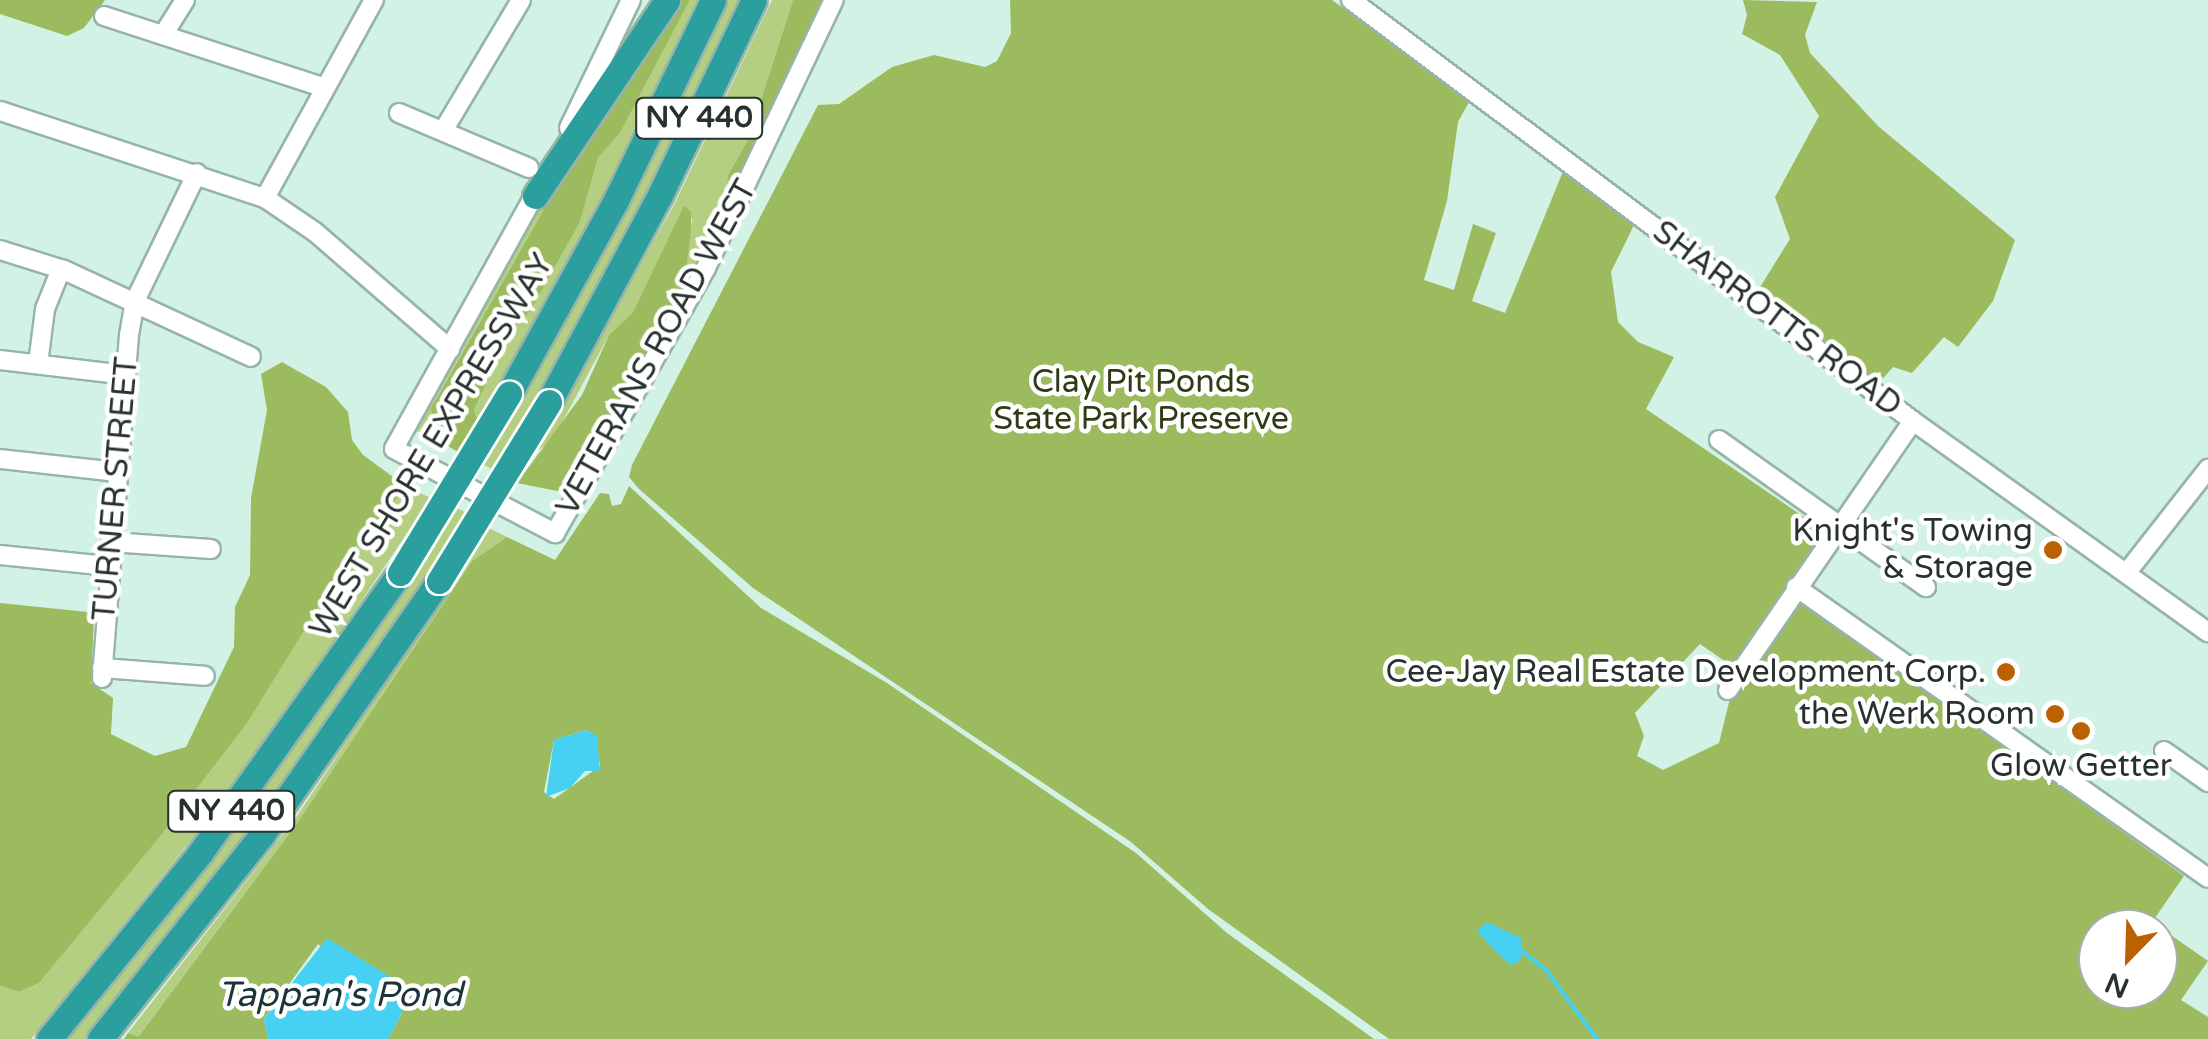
<!DOCTYPE html>
<style>
body{margin:0}
#map{position:relative;width:2208px;height:1039px;overflow:hidden;background:#d3f2e6;font-family:"Varela Round",sans-serif}
div>[style]{position:absolute}
.green>*{inset:0;background:#b4cf82}
.forest>*{inset:0;background:#9cbb5e}
.water>*{inset:0;background:#46d1f2}
.stream>*{height:4px;margin:-2px;padding:0 2px;transform-origin:2px;border-radius:2px;background:#46d1f2}
.roads{filter:drop-shadow(2px 0 #97b4a9) drop-shadow(-2px 0 #97b4a9) drop-shadow(0 2px #97b4a9) drop-shadow(0 -2px #97b4a9)}
.minor>*{height:18px;margin:-9px;padding:0 9px;transform-origin:9px;border-radius:9px;background:#fff}
.highway>*{height:25px;margin:-12.5px;padding:0 12.5px;transform-origin:12.5px;border-radius:12.5px;background:#2b9f9d}
.bridges{filter:drop-shadow(2px 0 #fff) drop-shadow(-2px 0 #fff) drop-shadow(0 2px #fff) drop-shadow(0 -2px #fff)}
.highway-bridge>*{height:25px;margin:-12.5px;padding:0 12.5px;transform-origin:12.5px;border-radius:12.5px;background:#2b9f9d}
.dots>*{width:28px;height:28px;translate:-50% -50%;box-sizing:border-box;border:5px solid #fff;border-radius:50%}
span{translate:-50% -50%;white-space:nowrap;text-align:center;line-height:1.15;-webkit-text-stroke:9px #fff;paint-order:stroke}
.shield-label span{padding:2px 8px;background:#fff;border:2px solid;border-radius:8px;-webkit-text-stroke-width:0}
.shield-label{font-size:30px;color:#27322e;font-weight:700}
.street-label{font-size:32px;color:#27322e}
.park-label{font-size:32px;color:#2e3b14}
.poi-label{font-size:32px;color:#27322e}
.right{translate:-100% -50%;text-align:right}
.water-label{font-size:35px;color:#1c3339;font-style:italic}
.north{position:absolute;left:2078px;top:909px;width:100px;height:100px;box-sizing:border-box;background:#fff;border:2px solid #a9adab;border-radius:50%;rotate:203deg;font-size:28px;font-weight:700;line-height:40px;text-align:center;color:#27322e}
.north::after{content:'';display:block;margin:auto;width:35px;height:45px;background:#bb6102;clip-path:polygon(50% 0,100% 100%,50% 72%,0 100%)}
</style>
<div id="map">
<div class="green">
<i style="clip-path:polygon(679px 0,544px 209px,434px 402px,437px 440px,417px 431px,414px 427px,542px 202px)"></i>
<i style="clip-path:polygon(690px 0,697px 0,610px 182px,478px 422px,474px 410px,510px 333px,531px 310px,580px 222px,598px 158px,620px 133px)"></i>
<i style="clip-path:polygon(723px 0,741px 0,645px 205px,496px 471px,480px 463px)"></i>
<i style="clip-path:polygon(772px 0,793px 0,748px 140px,728px 175px,731px 200px,683px 292px,692px 220px,684px 205px,633px 312px,609px 335px,552px 441px,534px 453px,675px 203px)"></i>
<i style="clip-path:polygon(407px 487px,431px 498px,242px 777px,31px 1039px,0 1039px,0 986px,19px 992px,39px 983px,159px 838px,248px 722px,360px 540px)"></i>
<i style="clip-path:polygon(454px 507px,470px 514px,239px 847px,86px 1039px,60px 1039px)"></i>
<i style="clip-path:polygon(489px 528px,507px 537px,472px 561px,295px 826px,137px 1038px,128px 1033px,297px 816px)"></i>
</div>
<div class="forest">
<i style="clip-path:polygon(0 0,105px 0,84px 28px,67px 36px,0 14px)"></i>
<i style="clip-path:polygon(679px 0,690px 0,620px 133px,598px 158px,580px 222px,531px 310px,510px 333px,474px 410px,478px 422px,460px 453px,437px 440px,431px 408px,544px 209px)"></i>
<i style="clip-path:polygon(793px 0,825px 0,725px 205px,728px 175px,748px 140px)"></i>
<i style="clip-path:polygon(evenodd,1010px 0,1332px 0,1470px 100px,1458px 122px,1447px 201px,1424px 280px,1454px 290px,1473px 224px,1496px 233px,1472px 301px,1505px 313px,1564px 169px,1635px 223px,1611px 272px,1618px 322px,1638px 342px,1674px 357px,1646px 409px,1823px 530px,1736px 669px,1700px 644px,1635px 713px,1644px 736px,1637px 756px,1663px 770px,1719px 743px,1732px 690px,1799px 600px,2184px 876px,2152px 922px,2208px 961px,2181px 1000px,2208px 1017px,2208px 1039px,1389px 1039px,1208px 909px,1131px 842px,753px 588px,639px 489px,629px 477px,632px 465px,818px 105px,839px 104px,892px 67px,934px 55px,985px 67px,997px 61px,1011px 33px,1010px 0,2098px 929px,2158px 929px,2158px 989px,2098px 989px,2098px 929px)"></i>
<i style="clip-path:polygon(1743px 0,1817px 2px,1805px 35px,1810px 53px,1878px 126px,2015px 240px,1993px 301px,1958px 347px,1944px 337px,1912px 373px,1893px 367px,1878px 384px,1757px 292px,1790px 239px,1775px 197px,1819px 116px,1780px 55px,1742px 34px,1747px 15px)"></i>
<i style="clip-path:polygon(684px 205px,691px 212px,691px 233px,683px 292px,587px 464px,569px 487px,557px 491px,517px 483px,582px 395px,609px 335px,633px 312px)"></i>
<i style="clip-path:polygon(282px 362px,326px 387px,348px 412px,352px 440px,363px 455px,407px 487px,360px 540px,248px 722px,159px 838px,39px 983px,19px 992px,0 986px,0 603px,88px 612px,94px 618px,91px 683px,113px 698px,111px 734px,155px 756px,186px 747px,234px 647px,235px 607px,250px 575px,251px 498px,267px 410px,261px 374px)"></i>
<i style="clip-path:polygon(evenodd,629px 486px,761px 608px,887px 683px,1136px 853px,1227px 933px,1374px 1039px,388px 1039px,402px 1013px,318px 944px,264px 1019px,268px 1039px,124px 1039px,128px 1033px,138px 1037px,295px 826px,472px 561px,507px 537px,555px 560px,600px 493px,609px 494px,612px 506px,621px 504px,629px 486px,586px 730px,596px 736px,600px 766px,554px 799px,544px 792px,554px 740px,586px 730px)"></i>
</div>
<div class="water">
<i style="clip-path:polygon(586px 730px,597px 736px,600px 771px,585px 771px,570px 788px,546px 797px,554px 740px)"></i>
<i style="clip-path:polygon(1487px 922px,1521px 938px,1521px 960px,1510px 965px,1493px 949px,1477px 931px)"></i>
<i style="clip-path:polygon(327px 938px,395px 980px,402px 1013px,388px 1039px,268px 1039px,264px 1019px)"></i>
</div>
<div class="stream">
<i style="left:1521px;top:950px;width:32px;rotate:39deg"></i>
<i style="left:1546px;top:970px;width:86px;rotate:53.5deg"></i>
</div>
<div class="roads">
<div class="minor">
<i style="left:1351px;top:0;width:702px;rotate:36.84deg"></i>
<i style="left:1913px;top:421px;width:363px;rotate:35.6deg"></i>
<i style="left:104px;top:16px;width:230px;rotate:18deg"></i>
<i style="left:163px;top:35px;width:41px;rotate:-57.8deg"></i>
<i style="left:0;top:111px;width:279px;rotate:18.2deg"></i>
<i style="left:265px;top:198px;width:60px;rotate:34.2deg"></i>
<i style="left:315px;top:232px;width:179px;rotate:40.9deg"></i>
<i style="left:399px;top:113px;width:141px;rotate:22.9deg"></i>
<i style="left:569px;top:128px;width:142px;rotate:-64.2deg"></i>
<i style="left:443px;top:131px;width:152px;rotate:-59.2deg"></i>
<i style="left:539px;top:187px;width:299px;rotate:119deg"></i>
<i style="left:394px;top:449px;width:182px;rotate:27.6deg"></i>
<i style="left:555px;top:533px;width:305px;rotate:-60.3deg"></i>
<i style="left:706px;top:268px;width:297px;rotate:-64.5deg"></i>
<i style="left:265px;top:198px;width:226px;rotate:-61.2deg"></i>
<i style="left:0;top:250px;width:67px;rotate:17.4deg"></i>
<i style="left:64px;top:270px;width:206px;rotate:24.9deg"></i>
<i style="left:0;top:360px;width:126px;rotate:6.8deg"></i>
<i style="left:38px;top:364px;width:55px;rotate:-82.7deg"></i>
<i style="left:45px;top:309px;width:43px;rotate:-68.2deg"></i>
<i style="left:1719px;top:440px;width:254px;rotate:35.4deg"></i>
<i style="left:0;top:459px;width:118px;rotate:6.3deg"></i>
<i style="left:111px;top:542px;width:100px;rotate:4deg"></i>
<i style="left:0;top:555px;width:110px;rotate:5.8deg"></i>
<i style="left:2128px;top:571px;width:130px;rotate:-51.9deg"></i>
<i style="left:1796px;top:587px;width:504px;rotate:35.23deg"></i>
<i style="left:102px;top:668px;width:103px;rotate:4.4deg"></i>
<i style="left:102px;top:678px;width:344px;rotate:-85.5deg"></i>
<i style="left:129px;top:335px;width:35px;rotate:-80deg"></i>
<i style="left:135px;top:301px;width:142px;rotate:-64.2deg"></i>
<i style="left:1728px;top:690px;width:326px;rotate:-55.5deg"></i>
<i style="left:2164px;top:751px;width:54px;rotate:35.2deg"></i>
</div>
<div class="highway">
<i style="left:535px;top:196px;width:236px;rotate:-56deg"></i>
<i style="left:509px;top:394px;width:222px;rotate:-61.1deg"></i>
<i style="left:616px;top:200px;width:222px;rotate:-64.1deg"></i>
<i style="left:549px;top:402px;width:235px;rotate:-61.8deg"></i>
<i style="left:660px;top:195px;width:216px;rotate:-64.3deg"></i>
<i style="left:49px;top:1039px;width:240px;rotate:-50.9deg"></i>
<i style="left:200px;top:853px;width:344px;rotate:-54.5deg"></i>
<i style="left:100px;top:1039px;width:259px;rotate:-51.6deg"></i>
<i style="left:261px;top:836px;width:311px;rotate:-55.1deg"></i>
</div>
</div>
<div class="bridges">
<div class="highway-bridge">
<i style="left:400px;top:573px;width:210px;rotate:-58.7deg"></i>
<i style="left:439px;top:581px;width:210px;rotate:-58.4deg"></i>
</div>
</div>
<div class="dots">
<i style="left:2053px;top:550px;background:#bb6102"></i>
<i style="left:2006px;top:672px;background:#bb6102"></i>
<i style="left:2055px;top:714px;background:#bb6102"></i>
<i style="left:2081px;top:731px;background:#bb6102"></i>
</div>
<div class="shield-label">
<span style="left:699px;top:118px">NY 440</span>
<span style="left:231px;top:811px">NY 440</span>
</div>
<div class="street-label">
<span style="left:1777px;top:319px;rotate:37deg">SHARROTTS ROAD</span>
<span style="left:657px;top:348px;rotate:-61deg">VETERANS ROAD WEST</span>
<span style="left:432px;top:446px;rotate:-59deg">WEST SHORE EXPRESSWAY</span>
<span style="left:116px;top:489px;rotate:-85deg">TURNER STREET</span>
</div>
<div class="park-label">
<span style="left:1141px;top:401px">Clay Pit Ponds<br>State Park Preserve</span>
</div>
<div class="poi-label">
<span class="right" style="left:2033px;top:550px">Knight's Towing<br>&amp; Storage</span>
<span class="right" style="left:1986px;top:672px">Cee-Jay Real Estate Development Corp.</span>
<span class="right" style="left:2035px;top:714px">the Werk Room</span>
<span style="left:2081px;top:766px">Glow Getter</span>
</div>
<div class="water-label">
<span style="left:340px;top:995px">Tappan's Pond</span>
</div>
<div class="north">N</div>
</div>
